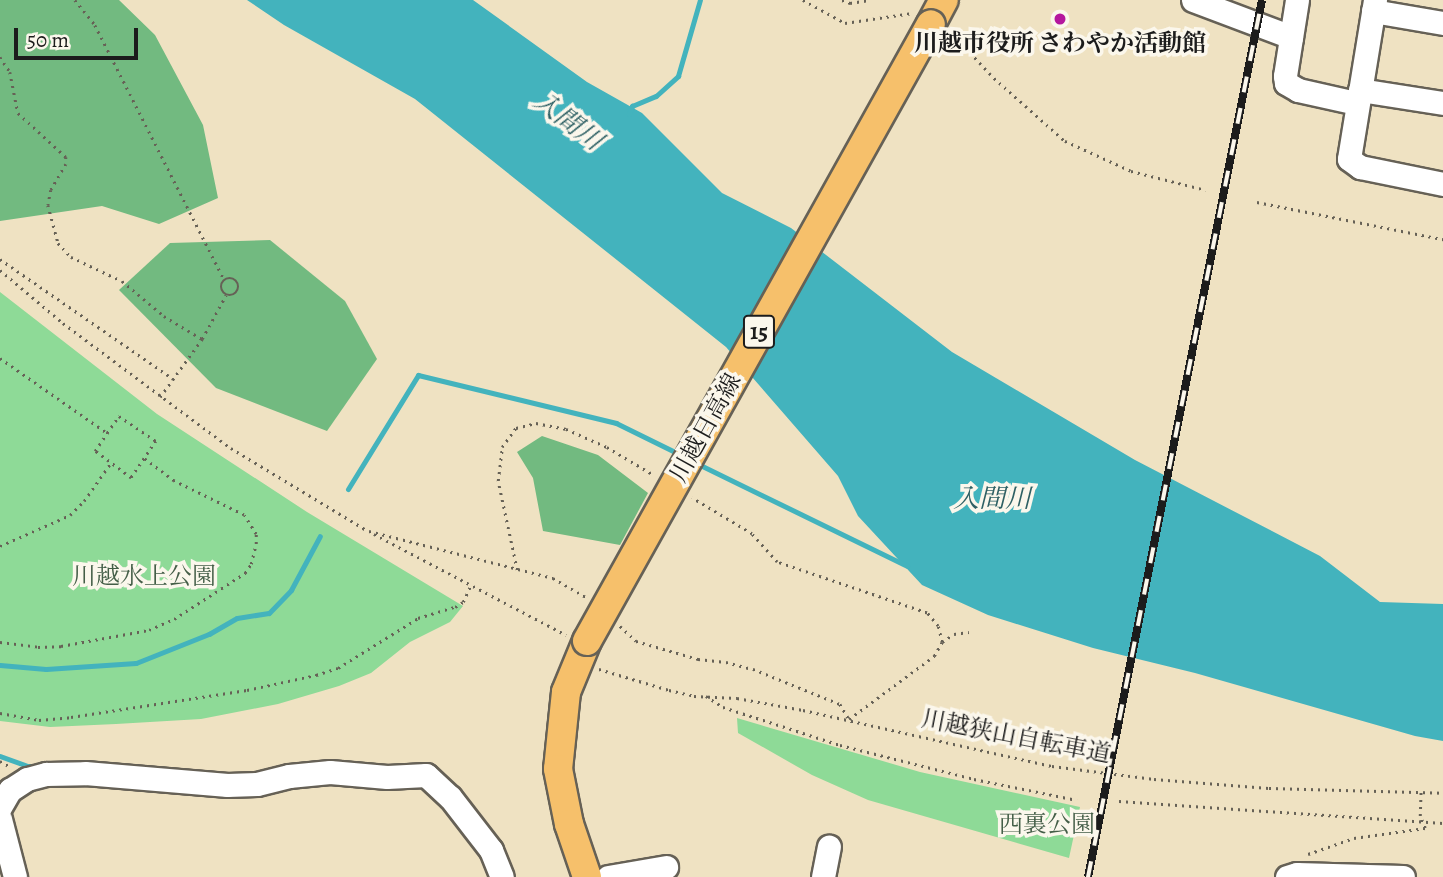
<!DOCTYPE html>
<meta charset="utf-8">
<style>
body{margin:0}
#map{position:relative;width:1443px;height:877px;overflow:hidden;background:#efe2c2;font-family:Alegreya,"Noto Serif JP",serif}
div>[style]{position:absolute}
.green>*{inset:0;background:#8eda97}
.forest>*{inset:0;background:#72ba80}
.water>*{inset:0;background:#43b3bd}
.stream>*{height:5px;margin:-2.5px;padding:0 2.5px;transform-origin:2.5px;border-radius:2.5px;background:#43b3bd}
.path>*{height:2.5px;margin-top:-1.25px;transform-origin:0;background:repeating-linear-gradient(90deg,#666156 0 2px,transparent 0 7px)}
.path>.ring{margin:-1.25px;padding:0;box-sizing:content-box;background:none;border:2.5px solid #666156;border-radius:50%}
.roads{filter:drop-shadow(2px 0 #666156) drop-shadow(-2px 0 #666156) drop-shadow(0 2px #666156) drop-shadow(0 -2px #666156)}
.minor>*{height:23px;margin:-11.5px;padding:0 11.5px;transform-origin:11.5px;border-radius:11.5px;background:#fff}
.major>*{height:28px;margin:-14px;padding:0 14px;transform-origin:14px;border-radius:14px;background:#f6c06b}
.rail>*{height:8px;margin-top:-4px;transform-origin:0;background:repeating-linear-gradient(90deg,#fbf7ec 0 16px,#1c1c1c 0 32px);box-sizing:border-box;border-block:2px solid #1c1c1c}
.bridges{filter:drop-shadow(2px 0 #666156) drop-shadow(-2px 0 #666156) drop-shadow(0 2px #666156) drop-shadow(0 -2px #666156)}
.major-bridge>*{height:28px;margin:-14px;padding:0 14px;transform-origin:14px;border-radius:14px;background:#f6c06b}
.dots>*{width:19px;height:19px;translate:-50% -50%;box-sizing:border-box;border:4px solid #fbf7ec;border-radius:50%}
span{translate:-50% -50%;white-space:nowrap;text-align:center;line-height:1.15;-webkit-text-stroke:7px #fbf7ec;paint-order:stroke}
.shield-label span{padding:2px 5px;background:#fbf7ec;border:2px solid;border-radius:5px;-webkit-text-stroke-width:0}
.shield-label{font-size:23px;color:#1c1c1c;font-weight:700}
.poi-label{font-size:24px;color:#1c1c1c;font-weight:700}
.street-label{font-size:24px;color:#1c1c1c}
.park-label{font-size:24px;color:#445e47}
.water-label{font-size:26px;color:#2e6064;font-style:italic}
.scale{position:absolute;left:14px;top:28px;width:124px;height:32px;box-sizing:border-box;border:4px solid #1c1c1c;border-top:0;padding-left:9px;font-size:21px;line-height:24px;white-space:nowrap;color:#1c1c1c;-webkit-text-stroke:5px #fbf7ec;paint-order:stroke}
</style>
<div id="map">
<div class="green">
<i style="clip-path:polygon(0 292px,157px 414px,307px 512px,463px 606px,450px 622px,410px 642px,371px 673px,339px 686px,278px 704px,201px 719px,116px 724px,50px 727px,0 721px)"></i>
<i style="clip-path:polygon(737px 718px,920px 772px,1080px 807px,1069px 858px,868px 800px,812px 775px,738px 733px)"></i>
</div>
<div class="forest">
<i style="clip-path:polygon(0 0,119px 0,155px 35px,203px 125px,218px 198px,159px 224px,102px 206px,0 221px)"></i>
<i style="clip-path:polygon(270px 240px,345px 301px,377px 359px,327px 431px,216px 388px,119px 290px,170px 243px)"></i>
<i style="clip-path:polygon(542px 436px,598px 455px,648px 493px,620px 545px,543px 531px,533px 478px,517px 452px)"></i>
</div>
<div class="water">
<i style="clip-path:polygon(247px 0,473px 0,587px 82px,642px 113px,722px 193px,791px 228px,952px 352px,1135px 460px,1320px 556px,1380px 602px,1443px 604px,1443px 741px,1415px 736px,1195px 673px,1093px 648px,988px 615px,922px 585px,858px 516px,838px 476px,726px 347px,415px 99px,284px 25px)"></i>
</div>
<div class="stream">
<i style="left:629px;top:114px;width:9px;rotate:-69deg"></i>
<i style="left:632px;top:106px;width:26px;rotate:-23deg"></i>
<i style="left:656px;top:96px;width:30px;rotate:-42deg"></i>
<i style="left:678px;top:76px;width:79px;rotate:-73.9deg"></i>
<i style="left:696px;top:463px;width:235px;rotate:26deg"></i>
<i style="left:348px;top:489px;width:134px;rotate:-58.4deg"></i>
<i style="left:418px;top:375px;width:204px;rotate:13.6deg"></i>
<i style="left:616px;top:423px;width:72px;rotate:26.2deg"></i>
<i style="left:0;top:665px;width:46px;rotate:5deg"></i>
<i style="left:46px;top:669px;width:90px;rotate:-3.8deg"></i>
<i style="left:136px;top:663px;width:79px;rotate:-21.7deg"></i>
<i style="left:209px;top:634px;width:32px;rotate:-30deg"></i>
<i style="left:237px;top:618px;width:32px;rotate:-9deg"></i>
<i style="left:269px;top:613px;width:32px;rotate:-46deg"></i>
<i style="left:291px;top:590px;width:61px;rotate:-61.8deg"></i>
<i style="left:0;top:756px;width:30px;rotate:20deg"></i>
<i style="left:28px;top:766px;width:9px"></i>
</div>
<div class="path">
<i style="left:75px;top:0;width:32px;rotate:51deg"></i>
<i style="left:95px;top:25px;width:285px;rotate:63.1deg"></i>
<i style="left:803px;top:0;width:48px;rotate:28.7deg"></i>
<i style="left:845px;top:23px;width:68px;rotate:-8.5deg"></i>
<i style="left:842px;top:0;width:9px;rotate:21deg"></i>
<i style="left:850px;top:3px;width:18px;rotate:-9deg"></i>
<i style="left:951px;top:32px;width:63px;rotate:46.9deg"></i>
<i style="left:994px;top:78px;width:95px;rotate:41.6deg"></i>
<i style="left:1065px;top:141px;width:72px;rotate:24.4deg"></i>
<i style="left:1131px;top:171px;width:77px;rotate:14.2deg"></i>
<i style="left:0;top:57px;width:18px;rotate:56deg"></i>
<i style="left:10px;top:72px;width:42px;rotate:79deg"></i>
<i style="left:18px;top:113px;width:65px;rotate:42.5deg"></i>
<i style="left:66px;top:157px;width:7px;rotate:90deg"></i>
<i style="left:66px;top:164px;width:30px;rotate:120deg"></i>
<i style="left:51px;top:190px;width:15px;rotate:101deg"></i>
<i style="left:48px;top:205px;width:39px;rotate:75deg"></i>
<i style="left:58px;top:243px;width:19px;rotate:47deg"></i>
<i style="left:71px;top:257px;width:56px;rotate:25.2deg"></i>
<i style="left:122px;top:281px;width:55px;rotate:39.8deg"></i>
<i style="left:164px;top:316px;width:44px;rotate:31.2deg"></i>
<i style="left:1257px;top:202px;width:190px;rotate:11.3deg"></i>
<i style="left:0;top:259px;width:211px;rotate:34.7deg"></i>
<i style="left:0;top:270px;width:82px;rotate:40.1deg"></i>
<i style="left:63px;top:323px;width:209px;rotate:36.7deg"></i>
<i style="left:231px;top:448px;width:160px;rotate:31.2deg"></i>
<i class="ring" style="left:221px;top:278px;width:15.5px;height:15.5px"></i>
<i style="left:0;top:358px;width:131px;rotate:35deg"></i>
<i style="left:107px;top:433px;width:21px;rotate:-55deg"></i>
<i style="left:119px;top:416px;width:45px;rotate:34deg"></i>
<i style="left:156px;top:441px;width:45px;rotate:124deg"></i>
<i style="left:131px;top:478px;width:45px;rotate:-143.1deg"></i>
<i style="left:95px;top:451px;width:22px;rotate:-56deg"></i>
<i style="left:160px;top:397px;width:72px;rotate:-54.1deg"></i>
<i style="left:202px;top:339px;width:50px;rotate:-61.4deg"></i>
<i style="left:369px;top:531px;width:190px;rotate:14.3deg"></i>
<i style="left:553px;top:578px;width:38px;rotate:30deg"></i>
<i style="left:374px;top:534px;width:217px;rotate:27.7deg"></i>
<i style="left:0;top:546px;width:77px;rotate:-23.9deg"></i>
<i style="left:70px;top:515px;width:20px;rotate:-45deg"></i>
<i style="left:84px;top:501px;width:45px;rotate:-54.9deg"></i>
<i style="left:517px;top:570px;width:91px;rotate:-102.1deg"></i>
<i style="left:498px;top:481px;width:34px;rotate:-83deg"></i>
<i style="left:502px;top:447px;width:24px;rotate:-54deg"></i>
<i style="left:516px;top:428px;width:21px;rotate:-14deg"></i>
<i style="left:536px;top:423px;width:31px;rotate:11deg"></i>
<i style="left:566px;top:429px;width:45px;rotate:23.7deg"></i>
<i style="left:607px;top:447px;width:55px;rotate:30.8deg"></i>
<i style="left:620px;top:626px;width:22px;rotate:43deg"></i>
<i style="left:636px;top:641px;width:65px;rotate:16.2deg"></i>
<i style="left:698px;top:659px;width:28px;rotate:6deg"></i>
<i style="left:726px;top:662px;width:28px;rotate:15deg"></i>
<i style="left:753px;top:669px;width:94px;rotate:21.9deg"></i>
<i style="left:840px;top:704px;width:17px;rotate:59deg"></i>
<i style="left:849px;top:719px;width:106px;rotate:-36.5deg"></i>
<i style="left:934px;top:656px;width:16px;rotate:-60deg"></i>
<i style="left:942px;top:642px;width:16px;rotate:-104deg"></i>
<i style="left:938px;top:626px;width:17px;rotate:-130deg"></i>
<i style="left:927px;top:613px;width:158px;rotate:-161.2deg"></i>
<i style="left:777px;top:562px;width:38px;rotate:-132deg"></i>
<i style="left:752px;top:534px;width:70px;rotate:-149deg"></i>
<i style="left:0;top:642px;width:38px;rotate:7deg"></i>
<i style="left:38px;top:647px;width:23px;rotate:-2deg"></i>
<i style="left:61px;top:646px;width:89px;rotate:-10.3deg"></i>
<i style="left:149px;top:630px;width:27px;rotate:-24deg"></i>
<i style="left:174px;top:619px;width:85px;rotate:-32.9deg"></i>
<i style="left:245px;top:573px;width:11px;rotate:-56deg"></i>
<i style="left:251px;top:564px;width:21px;rotate:-76deg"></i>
<i style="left:256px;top:544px;width:10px;rotate:-90deg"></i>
<i style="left:256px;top:534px;width:22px;rotate:-122deg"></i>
<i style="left:244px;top:515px;width:78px;rotate:-154.1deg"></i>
<i style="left:174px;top:481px;width:39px;rotate:-143deg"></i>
<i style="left:942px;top:642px;width:14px;rotate:-34deg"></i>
<i style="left:954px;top:634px;width:15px;rotate:-8deg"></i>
<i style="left:599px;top:669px;width:73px;rotate:16.7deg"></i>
<i style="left:669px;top:690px;width:26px;rotate:13deg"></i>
<i style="left:694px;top:696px;width:43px;rotate:2.7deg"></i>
<i style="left:737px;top:698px;width:67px;rotate:10.3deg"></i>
<i style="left:803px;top:710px;width:255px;rotate:12.7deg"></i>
<i style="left:1052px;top:766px;width:103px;rotate:7.3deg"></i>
<i style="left:1154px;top:779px;width:115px;rotate:4.5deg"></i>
<i style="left:1269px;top:788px;width:174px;rotate:1.6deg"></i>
<i style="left:706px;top:696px;width:20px;rotate:33deg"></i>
<i style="left:723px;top:707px;width:123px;rotate:18deg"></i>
<i style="left:840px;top:745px;width:138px;rotate:14.2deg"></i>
<i style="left:974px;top:779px;width:105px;rotate:11.5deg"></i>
<i style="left:0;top:713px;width:40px;rotate:10deg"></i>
<i style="left:39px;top:720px;width:32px;rotate:-5deg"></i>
<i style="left:71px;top:717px;width:178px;rotate:-8.7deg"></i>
<i style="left:247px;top:690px;width:71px;rotate:-12.3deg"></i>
<i style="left:316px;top:675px;width:23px;rotate:-18deg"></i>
<i style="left:338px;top:668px;width:94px;rotate:-32deg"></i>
<i style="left:418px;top:618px;width:39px;rotate:-17deg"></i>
<i style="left:455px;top:607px;width:9px;rotate:-32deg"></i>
<i style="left:463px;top:602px;width:19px;rotate:-65deg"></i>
<i style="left:0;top:761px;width:10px;rotate:29deg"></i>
<i style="left:1119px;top:801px;width:325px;rotate:3.9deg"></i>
<i style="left:1308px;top:854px;width:49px;rotate:-19.2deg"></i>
<i style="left:1354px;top:838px;width:72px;rotate:-8deg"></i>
<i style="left:1425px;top:828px;width:13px;rotate:-113deg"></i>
<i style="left:1420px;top:816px;width:24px;rotate:-88deg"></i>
</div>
<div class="roads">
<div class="minor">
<i style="left:1193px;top:0;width:105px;rotate:20.7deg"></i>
<i style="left:1297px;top:0;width:77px;rotate:99deg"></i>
<i style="left:1285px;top:76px;width:7px;rotate:82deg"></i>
<i style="left:1286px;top:83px;width:14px;rotate:30deg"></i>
<i style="left:1298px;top:90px;width:59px;rotate:12.6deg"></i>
<i style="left:1375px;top:0;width:161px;rotate:99.3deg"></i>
<i style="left:1349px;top:159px;width:14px;rotate:36deg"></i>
<i style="left:1360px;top:167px;width:85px;rotate:11.6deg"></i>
<i style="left:1373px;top:11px;width:71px;rotate:9.7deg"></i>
<i style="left:1360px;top:90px;width:84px;rotate:8.9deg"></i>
<i style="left:0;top:807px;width:20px;rotate:-60deg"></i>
<i style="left:10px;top:790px;width:20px;rotate:-33deg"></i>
<i style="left:27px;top:779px;width:20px;rotate:-15deg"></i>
<i style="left:46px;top:774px;width:39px;rotate:-1deg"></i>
<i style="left:85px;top:773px;width:143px;rotate:4.8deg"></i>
<i style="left:227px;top:785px;width:30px;rotate:-2deg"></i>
<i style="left:257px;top:784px;width:33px;rotate:-14deg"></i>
<i style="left:289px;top:776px;width:41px;rotate:-5.6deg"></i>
<i style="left:330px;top:772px;width:57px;rotate:5deg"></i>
<i style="left:387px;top:777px;width:39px;rotate:-3deg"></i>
<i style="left:426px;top:775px;width:33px;rotate:43deg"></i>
<i style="left:450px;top:797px;width:67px;rotate:52.3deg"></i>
<i style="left:491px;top:850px;width:29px;rotate:68deg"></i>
<i style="left:0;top:819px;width:60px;rotate:75.5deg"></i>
<i style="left:608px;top:877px;width:59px;rotate:-9.8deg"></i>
<i style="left:823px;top:877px;width:31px;rotate:-79deg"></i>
<i style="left:1287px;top:877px;width:10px;rotate:-17deg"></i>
<i style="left:1297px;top:874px;width:106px;rotate:1.6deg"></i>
</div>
<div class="major">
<i style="left:931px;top:24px;width:27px;rotate:-62deg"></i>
<i style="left:587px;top:641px;width:55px;rotate:112.4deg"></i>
<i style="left:566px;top:692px;width:77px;rotate:95.9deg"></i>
<i style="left:558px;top:769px;width:56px;rotate:78.7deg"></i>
<i style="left:569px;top:824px;width:56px;rotate:71.2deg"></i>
</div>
</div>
<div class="rail">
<i style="left:1088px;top:877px;width:894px;rotate:-78.78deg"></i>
</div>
<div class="bridges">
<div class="major-bridge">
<i style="left:587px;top:641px;width:706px;rotate:-60.86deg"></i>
</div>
</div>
<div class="dots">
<i style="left:1060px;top:19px;background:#b5179e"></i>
</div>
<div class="shield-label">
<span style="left:759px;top:332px">15</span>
</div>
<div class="poi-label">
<span style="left:1060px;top:44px">川越市役所 さわやか活動館</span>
</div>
<div class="street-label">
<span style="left:706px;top:428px;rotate:-61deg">川越日高線</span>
<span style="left:1016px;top:737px;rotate:11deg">川越狭山自転車道</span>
</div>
<div class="park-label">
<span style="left:144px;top:577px">川越水上公園</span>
<span style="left:1047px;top:825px">西裏公園</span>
</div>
<div class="water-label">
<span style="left:568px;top:121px;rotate:37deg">入間川</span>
<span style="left:992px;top:499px">入間川</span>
</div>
<div class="scale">50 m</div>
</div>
